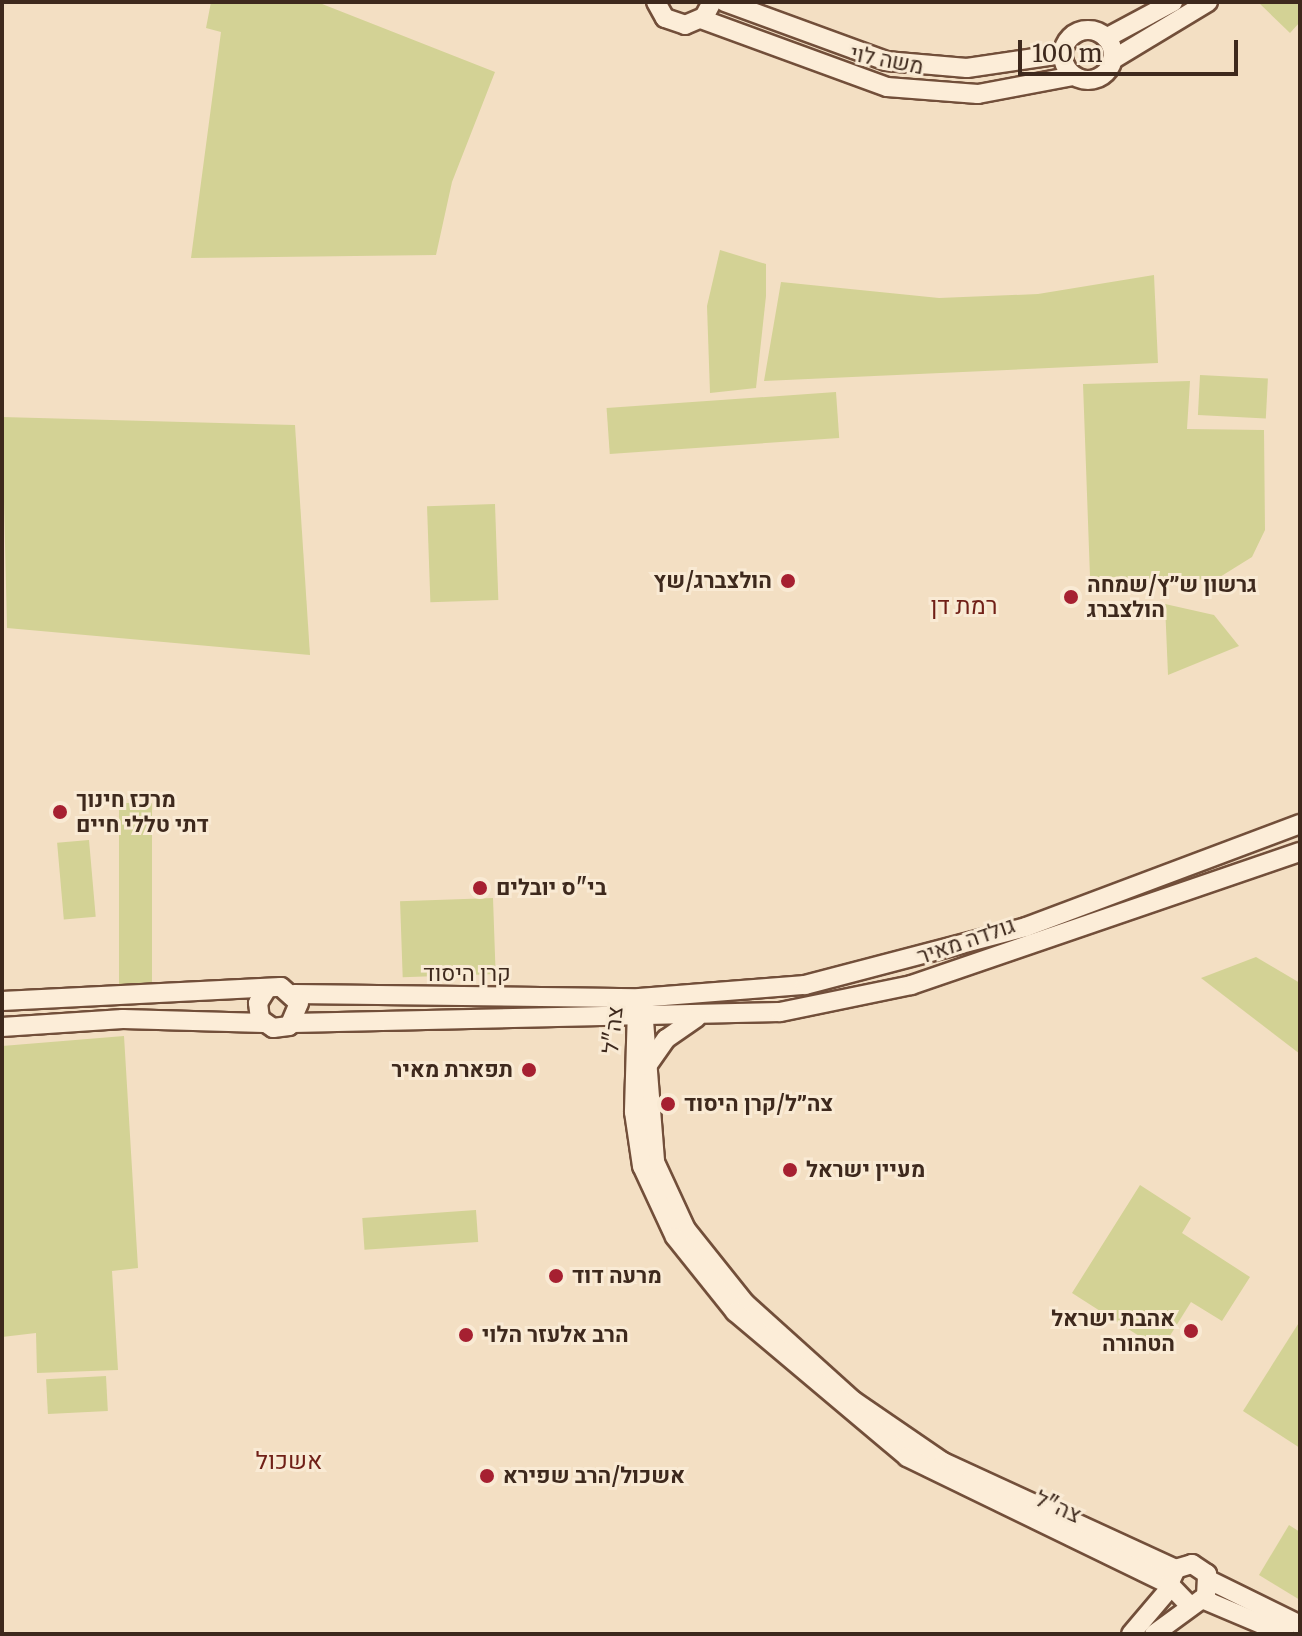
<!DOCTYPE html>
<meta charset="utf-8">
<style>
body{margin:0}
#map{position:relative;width:1302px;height:1636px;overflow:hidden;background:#f3dfc3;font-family:Merriweather,Heebo,serif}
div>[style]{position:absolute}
.green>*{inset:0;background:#d3d295;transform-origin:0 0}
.roads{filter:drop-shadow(2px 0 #724f3a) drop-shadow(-2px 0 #724f3a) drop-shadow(0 2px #724f3a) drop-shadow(0 -2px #724f3a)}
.secondary>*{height:18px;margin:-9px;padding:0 9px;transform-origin:9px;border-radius:9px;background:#fcedd8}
.secondary>.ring{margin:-9px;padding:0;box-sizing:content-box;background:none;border:18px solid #fcedd8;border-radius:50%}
.dots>*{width:22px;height:22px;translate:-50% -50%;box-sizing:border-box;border:4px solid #f9ead4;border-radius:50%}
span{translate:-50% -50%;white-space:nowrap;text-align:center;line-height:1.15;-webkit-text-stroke:6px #f9ead4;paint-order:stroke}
.street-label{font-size:22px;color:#3e291d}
.poi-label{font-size:22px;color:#3e291d;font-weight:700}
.right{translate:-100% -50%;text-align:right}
.left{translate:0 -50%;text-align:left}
.neighbourhood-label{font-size:24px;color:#701f17}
.frame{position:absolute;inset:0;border:4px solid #3e291d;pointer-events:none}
.scale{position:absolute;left:1018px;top:40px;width:220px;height:36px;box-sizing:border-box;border:4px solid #3e291d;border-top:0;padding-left:10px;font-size:24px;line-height:28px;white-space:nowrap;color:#3e291d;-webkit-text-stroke:6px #f9ead4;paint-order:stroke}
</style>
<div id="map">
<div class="green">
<i style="clip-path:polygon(211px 2px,317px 2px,495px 72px,452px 182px,436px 255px,191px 258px,221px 32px,206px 28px)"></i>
<i style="clip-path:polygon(1258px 2px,1300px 2px,1300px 22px,1290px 33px)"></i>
<i style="clip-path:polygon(720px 250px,766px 264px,766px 296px,756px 388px,710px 393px,707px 306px)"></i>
<i style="clip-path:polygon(1154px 275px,1158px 363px,764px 381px,781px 282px,939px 298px,1038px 294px)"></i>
<i style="left:1200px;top:375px;width:68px;height:40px;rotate:3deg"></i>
<i style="clip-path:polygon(1190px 381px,1187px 429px,1264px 430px,1265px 530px,1252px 557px,1215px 580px,1090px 577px,1083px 384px)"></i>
<i style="left:836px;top:392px;width:46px;height:230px;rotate:86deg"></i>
<i style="clip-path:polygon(2px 417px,295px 425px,310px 655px,7px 628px)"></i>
<i style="left:495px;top:504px;width:96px;height:68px;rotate:88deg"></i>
<i style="clip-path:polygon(1165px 604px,1214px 615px,1239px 646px,1168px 675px)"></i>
<i style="left:119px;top:803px;width:33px;height:181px"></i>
<i style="left:89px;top:840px;width:77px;height:32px;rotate:85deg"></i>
<i style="left:493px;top:898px;width:76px;height:93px;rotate:88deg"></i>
<i style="clip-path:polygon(1256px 957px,1300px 983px,1300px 1054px,1201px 978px)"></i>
<i style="clip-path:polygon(124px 1036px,138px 1268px,112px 1271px,118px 1370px,37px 1373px,36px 1333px,2px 1337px,2px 1046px)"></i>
<i style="clip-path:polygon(1140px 1185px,1191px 1218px,1182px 1233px,1250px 1277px,1222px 1321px,1191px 1302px,1161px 1350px,1072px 1293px)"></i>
<i style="left:476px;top:1210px;width:32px;height:114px;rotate:86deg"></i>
<i style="clip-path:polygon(1300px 1321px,1300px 1448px,1243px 1411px)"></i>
<i style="left:106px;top:1376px;width:35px;height:60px;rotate:87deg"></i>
<i style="clip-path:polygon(1289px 1525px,1300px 1532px,1300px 1600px,1259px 1575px)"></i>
</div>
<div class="roads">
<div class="secondary">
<i style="left:656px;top:2px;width:18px;rotate:61deg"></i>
<i style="left:665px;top:18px;width:21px;rotate:19deg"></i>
<i style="left:685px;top:25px;width:21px;rotate:-23deg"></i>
<i style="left:704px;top:17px;width:17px;rotate:-62deg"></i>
<i style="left:725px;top:2px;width:171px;rotate:20.1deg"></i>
<i style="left:886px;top:61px;width:81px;rotate:4.9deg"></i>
<i style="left:967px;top:68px;width:96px;rotate:-8.4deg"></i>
<i style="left:701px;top:19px;width:198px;rotate:20.1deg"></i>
<i style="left:887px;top:87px;width:91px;rotate:4.4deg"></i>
<i style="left:978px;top:94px;width:97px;rotate:-10.7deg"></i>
<i class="ring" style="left:1063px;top:30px;width:32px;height:32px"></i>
<i style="left:1106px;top:38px;width:76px;rotate:-28.2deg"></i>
<i style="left:1112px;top:60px;width:112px;rotate:-31.1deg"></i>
<i style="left:294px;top:994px;width:345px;rotate:0.7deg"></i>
<i style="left:639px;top:998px;width:167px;rotate:-4.5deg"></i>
<i style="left:805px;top:985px;width:228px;rotate:-14.7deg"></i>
<i style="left:1026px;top:927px;width:293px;rotate:-20.6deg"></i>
<i style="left:2px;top:1001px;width:279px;rotate:-2.9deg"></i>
<i style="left:281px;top:987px;width:24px;rotate:42deg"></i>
<i style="left:299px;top:1003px;width:25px;rotate:113deg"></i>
<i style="left:289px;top:1026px;width:16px;rotate:173deg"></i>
<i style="left:273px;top:1028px;width:16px;rotate:-145deg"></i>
<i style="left:260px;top:1019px;width:16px;rotate:-97deg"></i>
<i style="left:258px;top:1003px;width:15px;rotate:-58deg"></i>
<i style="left:643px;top:1008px;width:154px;rotate:85.5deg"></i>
<i style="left:655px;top:1162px;width:74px;rotate:65.2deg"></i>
<i style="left:686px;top:1229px;width:95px;rotate:51.4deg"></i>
<i style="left:745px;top:1303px;width:147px;rotate:42deg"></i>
<i style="left:854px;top:1401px;width:108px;rotate:34.4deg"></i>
<i style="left:943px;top:1462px;width:256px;rotate:24.7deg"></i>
<i style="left:637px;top:1009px;width:103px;rotate:91.7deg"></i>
<i style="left:634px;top:1112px;width:55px;rotate:81.6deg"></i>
<i style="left:642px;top:1166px;width:78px;rotate:65.1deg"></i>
<i style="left:675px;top:1237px;width:96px;rotate:51.3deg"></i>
<i style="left:735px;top:1312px;width:225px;rotate:40.1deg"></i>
<i style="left:907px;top:1457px;width:291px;rotate:25.9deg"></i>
<i style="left:293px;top:1023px;width:487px;rotate:-1.3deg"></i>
<i style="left:780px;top:1012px;width:134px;rotate:-11.6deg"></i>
<i style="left:911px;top:985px;width:411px;rotate:-18.9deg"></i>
<i style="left:2px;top:1027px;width:121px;rotate:-3.8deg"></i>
<i style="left:123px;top:1019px;width:141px;rotate:1.6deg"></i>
<i style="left:647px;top:1066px;width:33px;rotate:-55deg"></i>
<i style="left:666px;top:1039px;width:37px;rotate:-35deg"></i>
<i style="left:1209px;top:1580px;width:102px;rotate:26.3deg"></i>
<i style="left:1202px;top:1599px;width:90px;rotate:22.9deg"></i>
<i style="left:1131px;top:1634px;width:60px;rotate:-49.7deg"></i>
<i style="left:1154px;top:1634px;width:64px;rotate:-36.2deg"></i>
<i style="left:1206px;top:1596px;width:22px;rotate:-87deg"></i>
<i style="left:1207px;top:1574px;width:18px;rotate:-146deg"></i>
<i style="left:1192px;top:1564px;width:17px;rotate:163deg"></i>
<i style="left:1176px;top:1569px;width:17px;rotate:115deg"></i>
<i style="left:1169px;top:1584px;width:28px;rotate:46deg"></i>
</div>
</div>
<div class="dots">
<i style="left:788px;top:581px;background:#a62031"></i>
<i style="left:1071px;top:597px;background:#a62031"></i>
<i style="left:60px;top:812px;background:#a62031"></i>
<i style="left:480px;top:888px;background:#a62031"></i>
<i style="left:529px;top:1070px;background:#a62031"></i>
<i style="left:668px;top:1104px;background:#a62031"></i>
<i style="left:790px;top:1170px;background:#a62031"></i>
<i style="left:556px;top:1276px;background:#a62031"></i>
<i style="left:1191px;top:1331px;background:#a62031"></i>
<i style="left:466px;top:1335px;background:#a62031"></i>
<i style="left:487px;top:1476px;background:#a62031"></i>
</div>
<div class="street-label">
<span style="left:887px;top:60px;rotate:11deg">משה לוי</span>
<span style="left:966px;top:941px;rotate:-19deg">גולדה מאיר</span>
<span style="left:467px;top:974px">קרן היסוד</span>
<span style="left:613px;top:1030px;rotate:-84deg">צה"ל</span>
<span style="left:1058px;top:1507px;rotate:24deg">צה"ל</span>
</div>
<div class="poi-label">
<span class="right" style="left:772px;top:581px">הולצברג/שץ</span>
<span class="left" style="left:1087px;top:597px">גרשון ש״ץ/שמחה<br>הולצברג</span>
<span class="left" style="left:76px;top:812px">מרכז חינוך<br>דתי טללי חיים</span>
<span class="left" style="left:496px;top:888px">בי"ס יובלים</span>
<span class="right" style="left:513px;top:1070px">תפארת מאיר</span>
<span class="left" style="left:684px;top:1104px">צה״ל/קרן היסוד</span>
<span class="left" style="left:806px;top:1170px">מעיין ישראל</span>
<span class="left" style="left:572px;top:1276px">מרעה דוד</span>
<span class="right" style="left:1175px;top:1331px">אהבת ישראל<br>הטהורה</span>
<span class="left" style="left:482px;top:1335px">הרב אלעזר הלוי</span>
<span class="left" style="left:503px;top:1476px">אשכול/הרב שפירא</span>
</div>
<div class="neighbourhood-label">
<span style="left:964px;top:606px">רמת דן</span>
<span style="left:289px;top:1461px">אשכול</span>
</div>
<div class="frame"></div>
<div class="scale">100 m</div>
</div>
